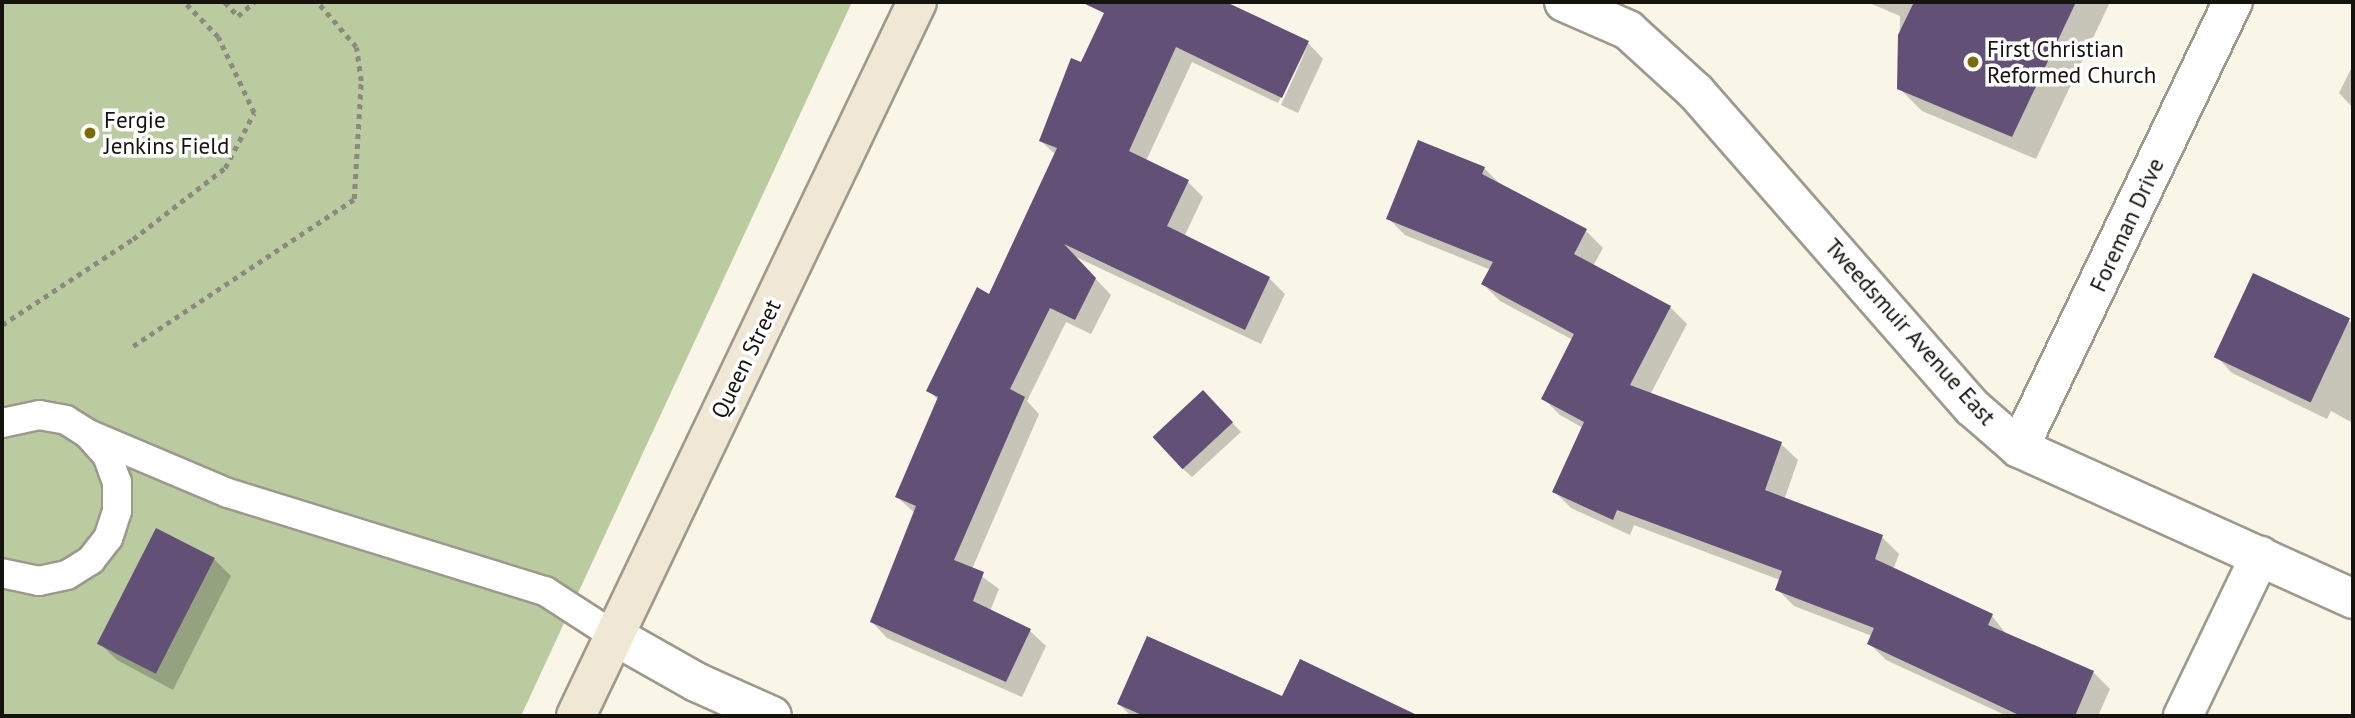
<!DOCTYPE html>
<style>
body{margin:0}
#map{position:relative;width:2355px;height:718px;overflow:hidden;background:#f9f5e7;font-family:"PT Sans",sans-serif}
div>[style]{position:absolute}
.green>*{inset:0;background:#bbcba0}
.shadow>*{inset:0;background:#0003}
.building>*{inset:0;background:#625077;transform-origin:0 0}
.path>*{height:4.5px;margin-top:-2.25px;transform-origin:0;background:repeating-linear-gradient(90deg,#8c897f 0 5px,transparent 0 10px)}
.roads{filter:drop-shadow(2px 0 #9d998c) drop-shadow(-2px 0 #9d998c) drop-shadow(0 2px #9d998c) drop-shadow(0 -2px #9d998c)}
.service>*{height:28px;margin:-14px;padding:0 14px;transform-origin:14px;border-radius:14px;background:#fff}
.minor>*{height:38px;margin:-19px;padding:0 19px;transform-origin:19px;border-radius:19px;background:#fff}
.tertiary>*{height:38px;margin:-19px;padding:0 19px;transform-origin:19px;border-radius:19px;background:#fff}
.secondary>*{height:38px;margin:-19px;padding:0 19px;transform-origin:19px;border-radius:19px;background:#f0e8d4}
.dots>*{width:19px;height:19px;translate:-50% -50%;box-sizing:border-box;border:4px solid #fff;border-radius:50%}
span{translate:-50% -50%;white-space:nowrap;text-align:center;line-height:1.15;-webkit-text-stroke:7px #fff;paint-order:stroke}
.poi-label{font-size:23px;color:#15130e}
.left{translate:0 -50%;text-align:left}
.street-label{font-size:23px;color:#15130e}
.frame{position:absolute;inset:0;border:4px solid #15130e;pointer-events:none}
</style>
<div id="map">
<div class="green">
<i style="clip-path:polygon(2px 2px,852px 2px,521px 716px,2px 716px)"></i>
</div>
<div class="shadow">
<i style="clip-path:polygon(1111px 2px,1226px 2px,1308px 43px,1323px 59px,1298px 113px,1281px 105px,1308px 46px,1278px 103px,1192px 62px,1146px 161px,1188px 182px,1203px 197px,1184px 237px,1269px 278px,1285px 294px,1261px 344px,1074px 256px,1111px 295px,1091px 334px,1066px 322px,1027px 401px,1039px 414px,972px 569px,999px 589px,990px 611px,1030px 631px,1046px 646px,1022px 697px,887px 638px,872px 622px,915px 513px,897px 497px,939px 401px,928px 390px,990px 296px,1056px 155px,1041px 141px)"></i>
<i style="clip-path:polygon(1867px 2px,2110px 2px,2036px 159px,1922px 111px,1899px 88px,1900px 16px)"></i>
<i style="clip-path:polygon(2353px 65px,2353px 108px,2339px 93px)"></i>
<i style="clip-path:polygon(1484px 168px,1502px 186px,1586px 231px,1603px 248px,1593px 266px,1670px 307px,1687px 324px,1650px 395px,1781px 444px,1798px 460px,1784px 500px,1882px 537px,1899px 554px,1893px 570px,1992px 616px,2007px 635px,2093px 672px,2110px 689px,2098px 716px,2007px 716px,1886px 660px,1869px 643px,1872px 636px,1794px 606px,1777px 589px,1780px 580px,1634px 525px,1630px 535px,1571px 508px,1554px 491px,1583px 428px,1560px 415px,1543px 398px,1573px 340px,1500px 301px,1483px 284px,1491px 270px,1405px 235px,1388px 218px)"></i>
<i style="clip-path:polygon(2254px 275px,2353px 323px,2353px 423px,2331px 411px,2327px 419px,2232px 373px,2216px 356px)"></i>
<i style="clip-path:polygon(1203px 393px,1241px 432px,1192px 477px,1183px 469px)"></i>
<i style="clip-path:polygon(214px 559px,231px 576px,173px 690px,117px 660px,100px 644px)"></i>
<i style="clip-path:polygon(1283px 698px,1393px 714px,1131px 716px,1119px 704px)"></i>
</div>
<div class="building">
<i style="clip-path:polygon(1081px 2px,1226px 2px,1309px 41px,1282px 98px,1176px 47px,1129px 151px,1189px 180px,1167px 226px,1270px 277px,1245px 330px,1064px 244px,1096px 278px,1075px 320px,1050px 308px,1010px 389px,1025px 397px,954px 560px,984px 572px,973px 601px,1031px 629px,1006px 682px,870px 622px,916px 506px,895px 497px,938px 397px,926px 391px,977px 287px,989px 294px,1057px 148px,1039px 141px,1071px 58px,1081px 62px,1104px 13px)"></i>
<i style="clip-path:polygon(1914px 2px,2076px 2px,2012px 137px,1897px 89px,1898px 35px)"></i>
<i style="clip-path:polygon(1418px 140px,1485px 167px,1482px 174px,1587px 229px,1574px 254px,1671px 306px,1630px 385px,1782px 442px,1765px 490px,1883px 535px,1875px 559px,1993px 614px,1988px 625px,2094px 671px,2075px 716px,2021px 716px,1867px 644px,1874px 628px,1775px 590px,1782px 571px,1617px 510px,1613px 520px,1552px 492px,1584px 422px,1541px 399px,1574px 334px,1481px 284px,1493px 262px,1386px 219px)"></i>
<i style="left:2253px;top:273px;width:107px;height:93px;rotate:25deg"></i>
<i style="left:1203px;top:390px;width:44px;height:69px;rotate:47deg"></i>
<i style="left:156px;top:528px;width:66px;height:130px;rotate:27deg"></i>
<i style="clip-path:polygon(1147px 636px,1282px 696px,1300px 659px,1419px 716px,1144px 716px,1117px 704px)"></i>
</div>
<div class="path">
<i style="left:225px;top:2px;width:19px;rotate:47deg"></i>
<i style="left:238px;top:16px;width:21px;rotate:-41deg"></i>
<i style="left:2px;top:325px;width:157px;rotate:-33.3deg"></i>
<i style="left:133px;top:239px;width:116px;rotate:-37.7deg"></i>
<i style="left:225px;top:168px;width:62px;rotate:-62.2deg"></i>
<i style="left:254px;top:113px;width:84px;rotate:-115.3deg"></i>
<i style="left:218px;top:37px;width:49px;rotate:-134.2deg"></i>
<i style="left:133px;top:346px;width:265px;rotate:-33.6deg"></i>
<i style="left:354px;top:199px;width:118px;rotate:-86.6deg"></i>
<i style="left:361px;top:81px;width:34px;rotate:-98deg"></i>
<i style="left:356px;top:47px;width:60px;rotate:-130.9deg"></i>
</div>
<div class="roads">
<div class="service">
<i style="left:2px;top:423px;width:38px;rotate:-12deg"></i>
<i style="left:39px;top:415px;width:27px;rotate:10deg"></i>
<i style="left:66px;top:420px;width:26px;rotate:32deg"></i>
<i style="left:88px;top:434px;width:28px;rotate:48deg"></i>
<i style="left:107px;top:455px;width:29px;rotate:70deg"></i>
<i style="left:117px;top:482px;width:29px;rotate:90deg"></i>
<i style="left:117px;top:511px;width:28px;rotate:108deg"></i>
<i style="left:108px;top:538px;width:28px;rotate:128deg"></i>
<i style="left:91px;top:560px;width:28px;rotate:148deg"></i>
<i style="left:67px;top:575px;width:29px;rotate:168deg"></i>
<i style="left:39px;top:581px;width:38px;rotate:-168deg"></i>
<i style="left:88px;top:434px;width:152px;rotate:22.9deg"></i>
<i style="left:228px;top:493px;width:332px;rotate:17.2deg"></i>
<i style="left:545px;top:591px;width:81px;rotate:32.9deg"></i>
</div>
<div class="minor">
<i style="left:2019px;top:448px;width:495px;rotate:-64.4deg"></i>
<i style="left:613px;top:635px;width:95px;rotate:29.5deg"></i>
<i style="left:696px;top:682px;width:83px;rotate:24.1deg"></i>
<i style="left:2183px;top:716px;width:178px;rotate:-64.3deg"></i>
</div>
<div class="tertiary">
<i style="left:1564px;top:2px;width:70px;rotate:23.6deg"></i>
<i style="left:1628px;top:30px;width:92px;rotate:42.4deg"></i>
<i style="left:1696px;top:92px;width:420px;rotate:48.8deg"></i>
<i style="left:1973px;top:408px;width:61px;rotate:41deg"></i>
<i style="left:2019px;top:448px;width:367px;rotate:24.3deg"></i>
</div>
<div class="secondary">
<i style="left:576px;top:716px;width:791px;rotate:-64.47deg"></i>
</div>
</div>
<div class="dots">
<i style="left:1973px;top:62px;background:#7a6b03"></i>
<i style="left:90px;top:133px;background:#7a6b03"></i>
</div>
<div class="poi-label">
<span class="left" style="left:1987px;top:62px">First Christian<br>Reformed Church</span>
<span class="left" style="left:104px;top:133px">Fergie<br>Jenkins Field</span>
</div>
<div class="street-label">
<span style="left:2127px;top:225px;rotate:-65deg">Foreman Drive</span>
<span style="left:1910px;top:332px;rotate:48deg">Tweedsmuir Avenue East</span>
<span style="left:746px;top:359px;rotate:-64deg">Queen Street</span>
</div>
<div class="frame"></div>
</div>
